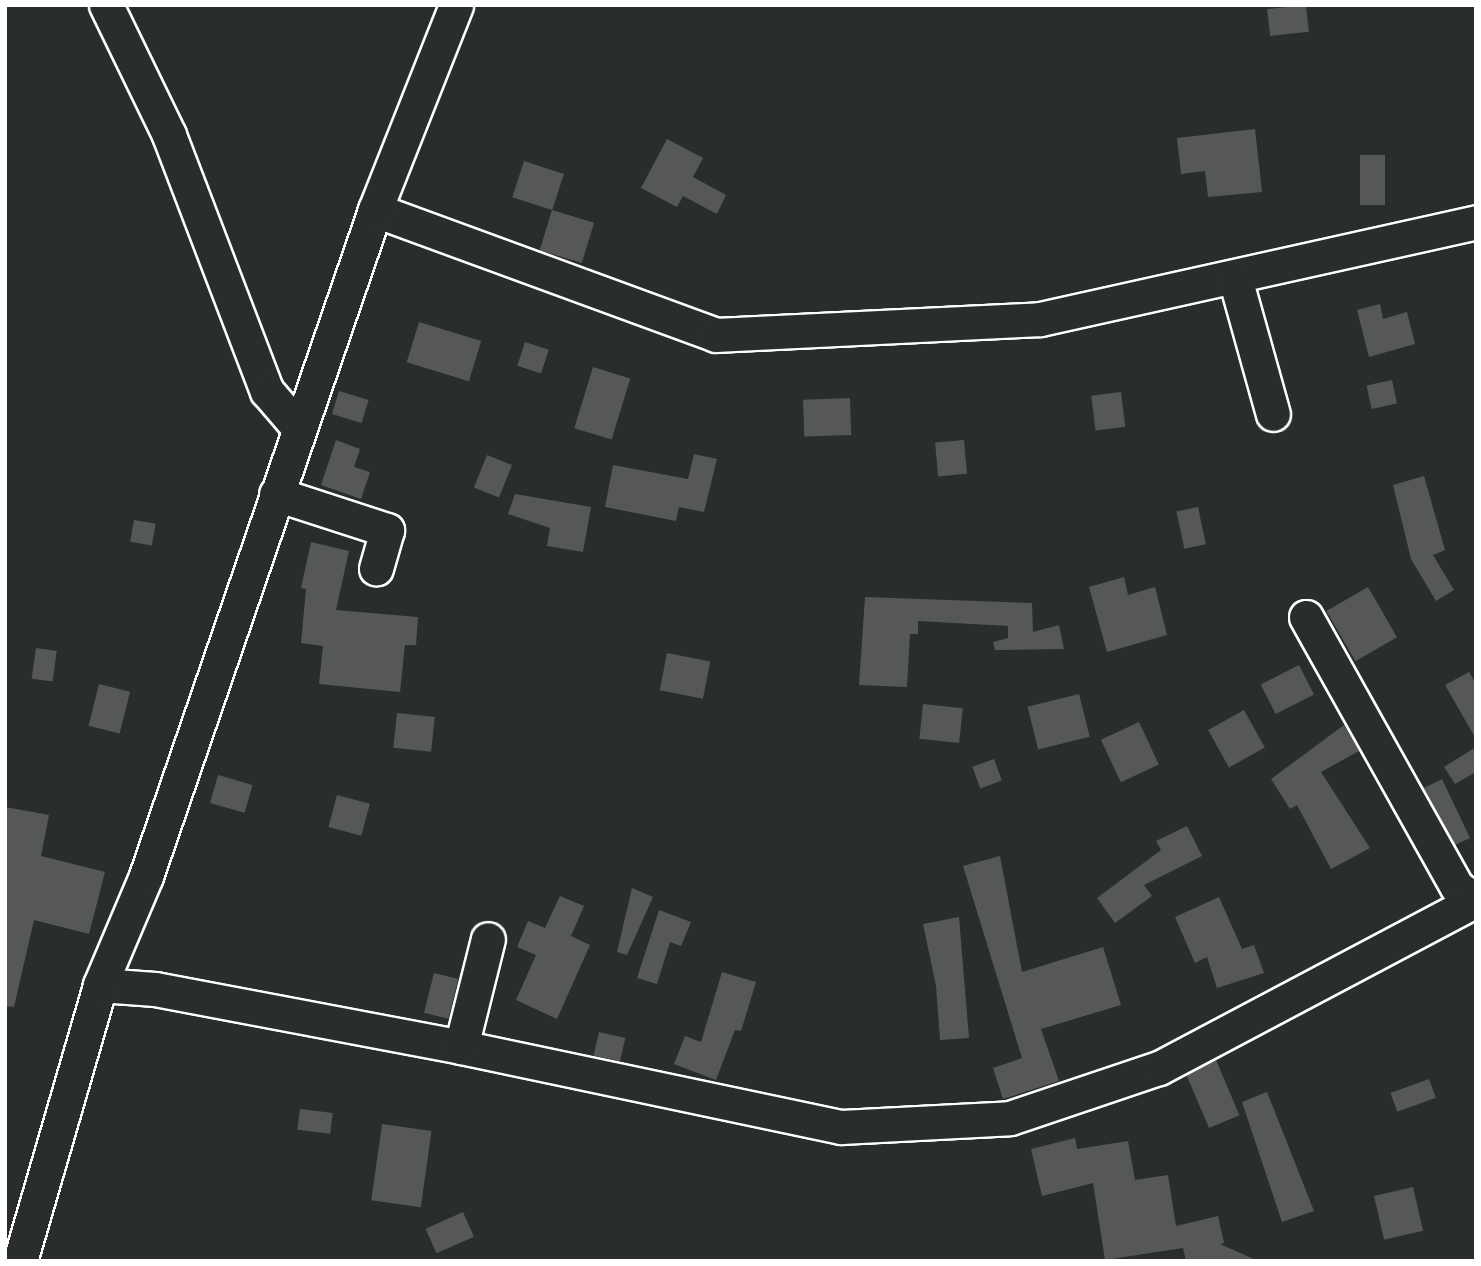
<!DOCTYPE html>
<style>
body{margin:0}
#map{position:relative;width:1481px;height:1266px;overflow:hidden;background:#2a2d2e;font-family:"Gochi Hand",sans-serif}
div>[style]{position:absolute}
.building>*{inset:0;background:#555758;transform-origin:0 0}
.roads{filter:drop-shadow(2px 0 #fff) drop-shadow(-2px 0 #fff) drop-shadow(0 2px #fff) drop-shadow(0 -2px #fff)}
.minor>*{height:33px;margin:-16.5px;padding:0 16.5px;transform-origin:16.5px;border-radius:16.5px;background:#2a2d2e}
span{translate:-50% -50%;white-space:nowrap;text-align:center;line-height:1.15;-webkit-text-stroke:6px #2a2d2e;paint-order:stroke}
.frame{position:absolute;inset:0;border:7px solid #fff;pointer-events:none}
</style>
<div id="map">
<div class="building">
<i style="left:1306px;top:5px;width:27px;height:39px;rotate:84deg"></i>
<i style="clip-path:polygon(1255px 129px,1262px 192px,1208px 197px,1205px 171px,1181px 174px,1177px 138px)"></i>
<i style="clip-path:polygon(667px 139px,703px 158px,693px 177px,726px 195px,717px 214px,683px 196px,677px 207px,641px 188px)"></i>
<i style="left:1360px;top:155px;width:25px;height:50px"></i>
<i style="left:524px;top:161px;width:42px;height:38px;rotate:18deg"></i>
<i style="left:552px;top:210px;width:44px;height:42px;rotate:17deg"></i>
<i style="clip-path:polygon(1380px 304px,1383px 319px,1407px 312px,1415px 344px,1369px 357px,1357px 310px)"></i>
<i style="left:419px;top:322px;width:65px;height:42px;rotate:17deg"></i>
<i style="left:525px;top:342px;width:25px;height:25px;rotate:18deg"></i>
<i style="left:593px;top:367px;width:39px;height:64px;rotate:17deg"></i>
<i style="left:1392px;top:380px;width:24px;height:26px;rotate:78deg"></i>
<i style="left:339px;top:391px;width:31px;height:24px;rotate:17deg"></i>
<i style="left:1121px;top:392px;width:35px;height:30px;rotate:83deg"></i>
<i style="left:850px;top:398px;width:37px;height:47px;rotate:88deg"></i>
<i style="clip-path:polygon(336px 440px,360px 449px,354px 467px,370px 472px,361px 499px,321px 485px)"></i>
<i style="left:964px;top:440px;width:34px;height:29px;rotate:85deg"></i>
<i style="clip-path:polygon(694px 454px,717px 459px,704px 512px,679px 507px,676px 521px,605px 507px,613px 465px,688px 479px)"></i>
<i style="left:487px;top:455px;width:27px;height:35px;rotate:22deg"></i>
<i style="clip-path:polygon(1424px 476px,1445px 550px,1433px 555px,1454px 590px,1436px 601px,1411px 559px,1393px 485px)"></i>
<i style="clip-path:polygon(515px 494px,591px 507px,583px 552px,547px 546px,550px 528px,508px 514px)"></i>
<i style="left:1198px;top:507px;width:38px;height:22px;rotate:78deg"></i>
<i style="left:134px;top:520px;width:22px;height:22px;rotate:10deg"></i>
<i style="clip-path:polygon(311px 542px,349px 551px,336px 610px,418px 617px,416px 645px,405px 645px,400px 692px,319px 684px,323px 646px,301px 643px,306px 589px,301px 588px)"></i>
<i style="clip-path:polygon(1124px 577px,1128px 595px,1155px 587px,1167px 635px,1107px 652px,1089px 587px)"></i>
<i style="left:1368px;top:587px;width:58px;height:48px;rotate:60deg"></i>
<i style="clip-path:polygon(865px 597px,1032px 603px,1033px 632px,1059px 625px,1064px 649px,995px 650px,993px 642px,1008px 638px,1008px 626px,918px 621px,918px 634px,910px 634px,907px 687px,859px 685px)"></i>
<i style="left:36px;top:648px;width:21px;height:31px;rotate:8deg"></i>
<i style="left:667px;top:653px;width:44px;height:38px;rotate:11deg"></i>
<i style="left:1299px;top:665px;width:33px;height:43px;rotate:63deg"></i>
<i style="clip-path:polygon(1469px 672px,1476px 684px,1476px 739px,1445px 685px)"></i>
<i style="left:99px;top:684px;width:32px;height:43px;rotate:14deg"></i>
<i style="left:1079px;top:694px;width:44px;height:53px;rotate:76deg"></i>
<i style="left:923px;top:704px;width:40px;height:35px;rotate:6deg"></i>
<i style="left:1244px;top:710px;width:43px;height:41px;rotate:61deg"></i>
<i style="left:397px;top:713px;width:38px;height:35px;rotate:6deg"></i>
<i style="left:1139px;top:722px;width:47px;height:42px;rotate:65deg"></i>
<i style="clip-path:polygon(1344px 725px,1359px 751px,1321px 772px,1370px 848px,1331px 869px,1297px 805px,1290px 809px,1271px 779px)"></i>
<i style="clip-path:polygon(1476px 747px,1476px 772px,1455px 784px,1444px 767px)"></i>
<i style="left:994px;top:759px;width:23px;height:23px;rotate:70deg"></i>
<i style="left:218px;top:775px;width:36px;height:29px;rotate:16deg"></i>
<i style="clip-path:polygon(1442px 779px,1470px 838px,1455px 845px,1424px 788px)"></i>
<i style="left:337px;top:795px;width:34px;height:33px;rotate:15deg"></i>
<i style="clip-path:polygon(5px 807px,49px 815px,41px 856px,105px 872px,89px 934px,34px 920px,14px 1007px,5px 1006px)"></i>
<i style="clip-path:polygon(1187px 826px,1202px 856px,1144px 885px,1152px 896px,1115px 923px,1097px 898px,1161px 850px,1156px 841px)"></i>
<i style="clip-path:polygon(1000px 856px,1022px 972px,1103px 947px,1121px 1005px,1041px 1029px,1059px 1081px,1003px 1099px,993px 1068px,1022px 1058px,963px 866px)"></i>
<i style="clip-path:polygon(632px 888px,653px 897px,627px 955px,617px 952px)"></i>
<i style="clip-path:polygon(560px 896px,584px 906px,571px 936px,590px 945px,557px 1019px,516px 1000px,536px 955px,517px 947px,528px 921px,545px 928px)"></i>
<i style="clip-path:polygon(1219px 897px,1242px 949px,1254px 945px,1264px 973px,1217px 988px,1207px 957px,1195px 963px,1175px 917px)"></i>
<i style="clip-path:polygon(659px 910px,691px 922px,681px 946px,670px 942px,657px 984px,637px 978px)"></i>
<i style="clip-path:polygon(959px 917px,969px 1038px,940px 1040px,936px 986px,923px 924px)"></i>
<i style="clip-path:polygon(722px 972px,756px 982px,741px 1031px,735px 1030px,716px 1080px,674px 1064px,685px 1036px,701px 1042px)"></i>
<i style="left:434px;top:973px;width:25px;height:41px;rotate:14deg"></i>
<i style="left:599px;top:1032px;width:27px;height:24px;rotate:13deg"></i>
<i style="left:1216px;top:1060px;width:60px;height:33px;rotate:67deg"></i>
<i style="left:1429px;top:1079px;width:20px;height:41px;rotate:70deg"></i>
<i style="clip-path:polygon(1267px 1092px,1314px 1211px,1282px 1222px,1242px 1102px)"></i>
<i style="left:300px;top:1109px;width:33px;height:21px;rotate:7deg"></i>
<i style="left:382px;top:1124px;width:50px;height:77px;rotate:8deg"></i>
<i style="clip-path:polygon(1075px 1138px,1077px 1149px,1128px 1141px,1135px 1180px,1168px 1175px,1176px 1226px,1218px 1216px,1224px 1243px,1220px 1244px,1258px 1261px,1186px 1261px,1183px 1248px,1105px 1260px,1093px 1183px,1042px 1196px,1031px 1149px)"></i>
<i style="left:1413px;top:1187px;width:45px;height:40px;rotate:77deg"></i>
<i style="left:463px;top:1212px;width:27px;height:41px;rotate:66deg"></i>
</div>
<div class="roads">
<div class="minor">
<i style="left:106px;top:5px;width:144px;rotate:64.1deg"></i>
<i style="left:169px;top:135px;width:274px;rotate:69.1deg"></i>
<i style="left:267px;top:391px;width:48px;rotate:49.3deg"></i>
<i style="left:375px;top:210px;width:363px;rotate:20.1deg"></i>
<i style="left:716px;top:335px;width:324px;rotate:-2.8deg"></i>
<i style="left:1040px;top:319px;width:447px;rotate:-12.5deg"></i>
<i style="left:1235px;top:278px;width:141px;rotate:74.4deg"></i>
<i style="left:276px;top:494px;width:117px;rotate:18deg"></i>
<i style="left:387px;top:530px;width:40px;rotate:106deg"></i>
<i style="left:1306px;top:617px;width:309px;rotate:60.8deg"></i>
<i style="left:1457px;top:887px;width:24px;rotate:36deg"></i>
<i style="left:100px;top:985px;width:55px;rotate:4.2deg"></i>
<i style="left:155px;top:989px;width:311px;rotate:10.7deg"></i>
<i style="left:461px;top:1047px;width:388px;rotate:11.9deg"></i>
<i style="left:841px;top:1127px;width:169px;rotate:-3deg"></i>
<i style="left:1010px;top:1118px;width:157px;rotate:-18.6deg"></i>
<i style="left:1159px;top:1068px;width:357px;rotate:-27.9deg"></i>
<i style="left:461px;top:1047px;width:111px;rotate:-76deg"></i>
<i style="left:20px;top:1261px;width:287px;rotate:-73.8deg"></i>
<i style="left:100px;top:985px;width:118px;rotate:-67.1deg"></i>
<i style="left:146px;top:876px;width:704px;rotate:-71.02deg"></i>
<i style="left:375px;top:210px;width:220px;rotate:-68.4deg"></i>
</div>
</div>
<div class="frame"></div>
</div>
